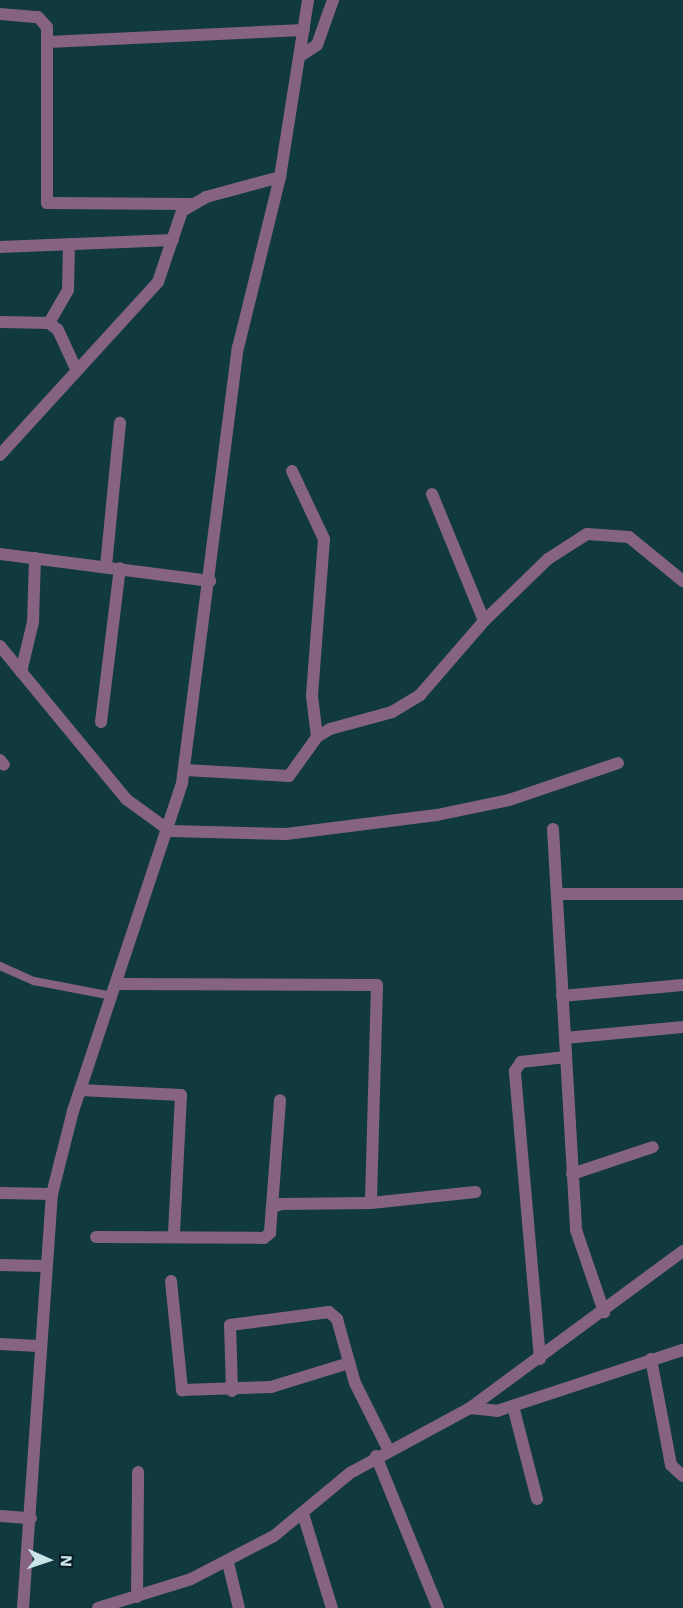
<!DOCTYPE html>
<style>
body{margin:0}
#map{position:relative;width:683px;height:1608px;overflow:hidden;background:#103940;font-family:"Work Sans",sans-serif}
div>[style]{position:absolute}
.lane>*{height:8px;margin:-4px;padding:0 4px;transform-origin:4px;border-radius:4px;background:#866383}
.street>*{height:12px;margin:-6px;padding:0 6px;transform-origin:6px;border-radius:6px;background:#866383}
span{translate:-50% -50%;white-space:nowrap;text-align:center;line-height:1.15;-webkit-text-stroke:4.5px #081e22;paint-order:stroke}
.north{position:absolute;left:18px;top:1530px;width:60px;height:60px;-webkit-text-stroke:4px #081e22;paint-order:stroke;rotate:93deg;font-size:16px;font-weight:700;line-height:24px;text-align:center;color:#cae4e9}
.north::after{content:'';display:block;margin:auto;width:21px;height:27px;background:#cae4e9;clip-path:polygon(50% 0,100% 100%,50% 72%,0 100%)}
</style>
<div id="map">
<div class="lane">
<i style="left:0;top:966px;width:37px;rotate:24deg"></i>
<i style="left:34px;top:981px;width:80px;rotate:10.8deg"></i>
</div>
<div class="street">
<i style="left:0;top:14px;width:38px;rotate:5deg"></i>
<i style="left:38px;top:17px;width:13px;rotate:48deg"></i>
<i style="left:47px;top:27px;width:176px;rotate:90deg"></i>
<i style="left:47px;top:203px;width:144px;rotate:0.4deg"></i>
<i style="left:48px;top:42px;width:256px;rotate:-2.7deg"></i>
<i style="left:300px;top:56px;width:20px;rotate:-33deg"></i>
<i style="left:317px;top:45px;width:48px;rotate:-70.4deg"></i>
<i style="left:0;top:247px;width:173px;rotate:-2.3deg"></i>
<i style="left:0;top:322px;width:49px;rotate:1.2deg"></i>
<i style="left:49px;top:323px;width:11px;rotate:38deg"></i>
<i style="left:58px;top:330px;width:43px;rotate:65.2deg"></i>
<i style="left:49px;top:323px;width:38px;rotate:-60deg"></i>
<i style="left:68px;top:290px;width:46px;rotate:-88.8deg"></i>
<i style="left:0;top:455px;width:234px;rotate:-47.6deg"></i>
<i style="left:158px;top:282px;width:75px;rotate:-71.3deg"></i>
<i style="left:182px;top:211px;width:28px;rotate:-30deg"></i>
<i style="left:206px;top:197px;width:77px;rotate:-15.1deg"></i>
<i style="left:292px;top:471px;width:75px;rotate:64.8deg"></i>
<i style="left:324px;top:539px;width:157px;rotate:94.4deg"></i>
<i style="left:312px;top:696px;width:41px;rotate:83deg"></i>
<i style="left:432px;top:494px;width:137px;rotate:67.7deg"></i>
<i style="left:0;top:554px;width:212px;rotate:7.3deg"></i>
<i style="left:106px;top:566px;width:144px;rotate:-84.4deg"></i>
<i style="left:0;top:646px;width:198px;rotate:50.5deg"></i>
<i style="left:126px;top:799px;width:54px;rotate:36deg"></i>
<i style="left:170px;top:831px;width:116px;rotate:1.5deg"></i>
<i style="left:286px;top:834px;width:152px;rotate:-7.2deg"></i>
<i style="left:437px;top:815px;width:74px;rotate:-11.8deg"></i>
<i style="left:509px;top:800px;width:115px;rotate:-18.7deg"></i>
<i style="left:21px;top:672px;width:51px;rotate:-76.5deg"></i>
<i style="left:33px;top:622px;width:64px;rotate:-88.2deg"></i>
<i style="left:101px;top:722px;width:155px;rotate:-83deg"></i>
<i style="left:0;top:760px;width:6px;rotate:51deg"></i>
<i style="left:185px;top:770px;width:104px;rotate:3.3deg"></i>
<i style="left:289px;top:776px;width:48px;rotate:-54.3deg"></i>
<i style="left:317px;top:737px;width:15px;rotate:-32deg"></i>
<i style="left:330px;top:729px;width:64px;rotate:-15.3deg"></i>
<i style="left:392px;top:712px;width:33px;rotate:-31deg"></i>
<i style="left:420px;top:695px;width:98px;rotate:-49.1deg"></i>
<i style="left:484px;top:621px;width:89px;rotate:-44.1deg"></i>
<i style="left:548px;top:559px;width:46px;rotate:-32.7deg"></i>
<i style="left:587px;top:534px;width:42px;rotate:4.1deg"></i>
<i style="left:629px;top:537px;width:70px;rotate:39.2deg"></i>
<i style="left:553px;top:829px;width:402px;rotate:86.7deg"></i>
<i style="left:576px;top:1230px;width:87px;rotate:71.1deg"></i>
<i style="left:557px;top:894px;width:126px"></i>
<i style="left:118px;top:984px;width:259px;rotate:0.2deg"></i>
<i style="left:377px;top:985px;width:218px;rotate:91.6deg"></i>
<i style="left:562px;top:996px;width:121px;rotate:-5.2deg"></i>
<i style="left:565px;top:1038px;width:119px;rotate:-5.3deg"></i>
<i style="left:80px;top:1090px;width:101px;rotate:2.8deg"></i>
<i style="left:181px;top:1095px;width:140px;rotate:92.9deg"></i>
<i style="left:572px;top:1174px;width:85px;rotate:-18.4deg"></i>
<i style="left:0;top:1193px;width:52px;rotate:1.1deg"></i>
<i style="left:272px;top:1207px;width:107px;rotate:-85.7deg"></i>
<i style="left:96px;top:1237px;width:168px;rotate:0.3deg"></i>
<i style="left:264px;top:1238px;width:8px;rotate:-40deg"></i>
<i style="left:270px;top:1233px;width:26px;rotate:-86deg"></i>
<i style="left:272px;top:1207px;width:9px;rotate:-18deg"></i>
<i style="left:281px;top:1204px;width:90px;rotate:-0.6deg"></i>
<i style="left:371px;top:1203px;width:105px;rotate:-6deg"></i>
<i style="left:0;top:1265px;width:43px;rotate:1.3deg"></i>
<i style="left:171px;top:1281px;width:110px;rotate:84.2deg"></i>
<i style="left:182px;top:1390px;width:89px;rotate:-1.9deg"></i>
<i style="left:271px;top:1387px;width:82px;rotate:-17.1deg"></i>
<i style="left:0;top:1344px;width:38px;rotate:3deg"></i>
<i style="left:540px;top:1359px;width:289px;rotate:-95deg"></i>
<i style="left:515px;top:1071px;width:11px;rotate:-56deg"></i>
<i style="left:521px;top:1062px;width:45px;rotate:-6.3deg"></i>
<i style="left:651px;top:1359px;width:108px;rotate:79.3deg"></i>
<i style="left:671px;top:1465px;width:16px;rotate:43deg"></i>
<i style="left:232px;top:1391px;width:66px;rotate:-91.7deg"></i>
<i style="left:230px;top:1325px;width:100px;rotate:-7.5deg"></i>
<i style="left:329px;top:1312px;width:11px;rotate:41deg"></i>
<i style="left:337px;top:1319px;width:66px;rotate:74.3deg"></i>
<i style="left:355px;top:1383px;width:74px;rotate:63.4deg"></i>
<i style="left:513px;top:1406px;width:96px;rotate:75.5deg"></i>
<i style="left:470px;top:1408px;width:27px;rotate:6deg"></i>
<i style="left:497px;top:1411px;width:196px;rotate:-18.2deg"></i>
<i style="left:376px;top:1456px;width:164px;rotate:67.8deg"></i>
<i style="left:303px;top:1514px;width:98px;rotate:72.9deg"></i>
<i style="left:0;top:1516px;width:31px;rotate:4deg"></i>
<i style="left:228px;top:1563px;width:46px;rotate:76.3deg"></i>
<i style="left:137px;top:1597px;width:125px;rotate:-89.5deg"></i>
<i style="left:23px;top:1608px;width:415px;rotate:-86deg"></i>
<i style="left:52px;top:1194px;width:86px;rotate:-75.8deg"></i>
<i style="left:73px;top:1111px;width:346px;rotate:-71.6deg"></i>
<i style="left:182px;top:783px;width:439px;rotate:-82.7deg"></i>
<i style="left:238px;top:348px;width:176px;rotate:-76.2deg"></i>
<i style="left:280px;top:177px;width:179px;rotate:-81deg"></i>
<i style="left:98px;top:1608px;width:97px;rotate:-17.3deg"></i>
<i style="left:191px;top:1579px;width:93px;rotate:-27.4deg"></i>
<i style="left:274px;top:1536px;width:99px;rotate:-39.7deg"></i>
<i style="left:350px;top:1473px;width:136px;rotate:-28.4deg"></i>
<i style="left:470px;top:1408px;width:265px;rotate:-36.4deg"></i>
</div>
<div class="north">N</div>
</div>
